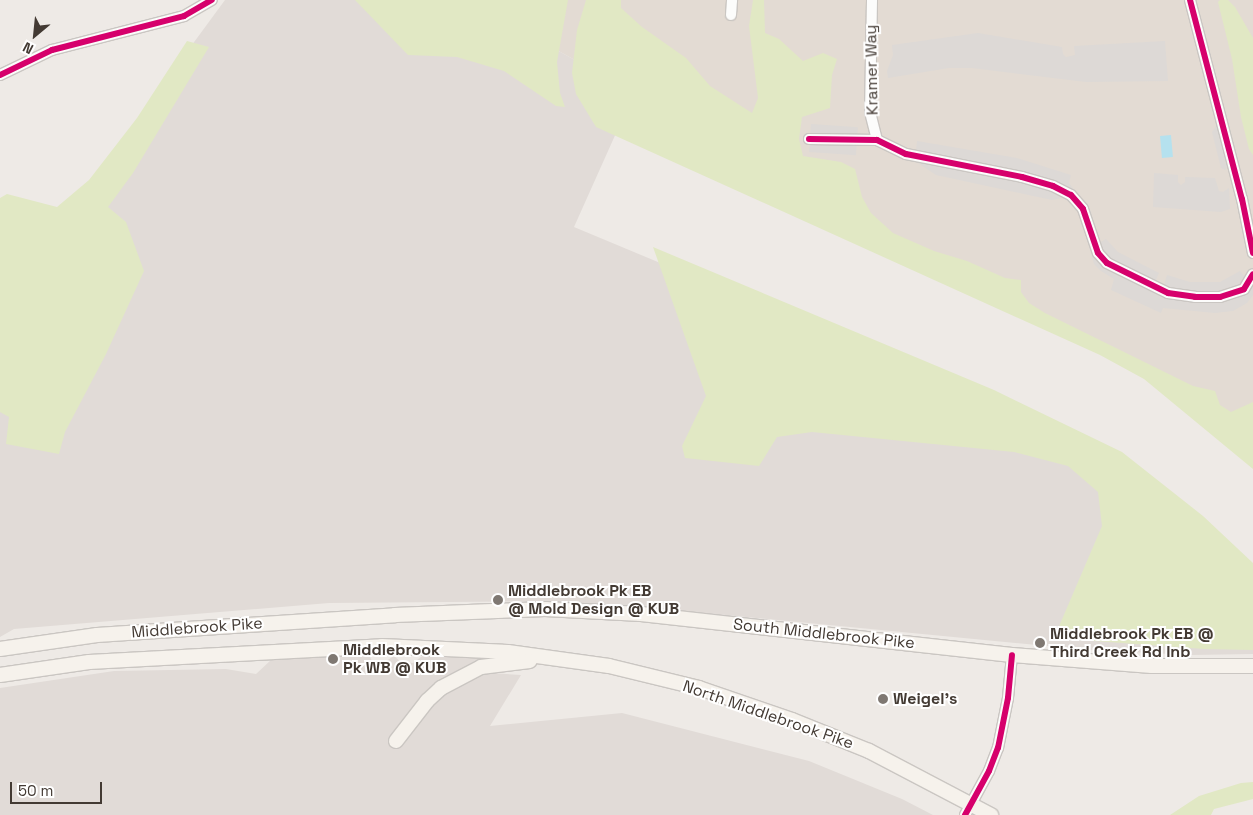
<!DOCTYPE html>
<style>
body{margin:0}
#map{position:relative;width:1253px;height:815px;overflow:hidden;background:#eeeae6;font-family:"Space Grotesk",sans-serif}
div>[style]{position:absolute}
.residential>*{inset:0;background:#e3dbd3}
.industrial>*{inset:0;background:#e1dbd7}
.green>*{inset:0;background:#e1e8c4}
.parking>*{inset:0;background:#ddd9d6;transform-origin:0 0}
.water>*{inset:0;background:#b5e1ee;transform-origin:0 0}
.roads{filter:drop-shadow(1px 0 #cac6c2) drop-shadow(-1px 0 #cac6c2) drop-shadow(0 1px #cac6c2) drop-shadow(0 -1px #cac6c2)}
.street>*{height:10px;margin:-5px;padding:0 5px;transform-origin:5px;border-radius:5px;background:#fcfcfb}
.secondary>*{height:14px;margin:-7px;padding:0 7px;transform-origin:7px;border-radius:7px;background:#f6f2ec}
.cycleway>*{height:6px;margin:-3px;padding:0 3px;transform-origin:3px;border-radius:3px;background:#d6006c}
.dots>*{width:14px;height:14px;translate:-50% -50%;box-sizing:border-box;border:2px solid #fff;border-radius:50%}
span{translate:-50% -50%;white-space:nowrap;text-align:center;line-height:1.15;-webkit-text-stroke:4px #fff;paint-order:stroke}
.street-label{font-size:16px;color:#433a33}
.poi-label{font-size:16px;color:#433a33;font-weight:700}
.left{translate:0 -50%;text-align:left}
.north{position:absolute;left:10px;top:10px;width:50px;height:50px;-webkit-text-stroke:4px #fff;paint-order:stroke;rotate:208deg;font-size:14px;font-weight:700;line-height:20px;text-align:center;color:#433a33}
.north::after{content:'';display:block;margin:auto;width:18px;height:22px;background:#433a33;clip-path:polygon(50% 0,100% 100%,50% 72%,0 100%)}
.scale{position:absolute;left:10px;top:782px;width:92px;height:22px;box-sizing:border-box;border:2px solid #433a33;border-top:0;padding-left:6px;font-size:15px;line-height:18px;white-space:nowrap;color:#433a33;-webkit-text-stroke:4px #fff;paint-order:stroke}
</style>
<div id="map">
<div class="residential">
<i style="clip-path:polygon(477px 0,1253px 0,1253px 453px,1143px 367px,943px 264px,546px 44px)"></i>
</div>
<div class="industrial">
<i style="clip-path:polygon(225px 0,477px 0,546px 44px,634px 93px,574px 227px,1003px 406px,1253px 584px,1253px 654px,1191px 655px,1089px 650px,664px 609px,557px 601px,329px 603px,14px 629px,0 637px,0 340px,189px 49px)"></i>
<i style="clip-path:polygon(360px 654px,369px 655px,372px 661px,386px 661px,394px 656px,401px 662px,413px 663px,425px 654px,472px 657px,479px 659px,491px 673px,521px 675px,490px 726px,622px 713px,809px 761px,902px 799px,933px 815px,0 815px,0 688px,114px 671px,226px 669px,256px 674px,271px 660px)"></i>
</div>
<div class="green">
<i style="clip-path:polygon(355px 0,568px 0,557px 62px,560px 93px,565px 107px,556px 106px,504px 71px,457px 57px,408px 55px)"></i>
<i style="clip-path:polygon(586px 0,621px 0,621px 8px,642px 27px,686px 58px,710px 86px,752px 113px,758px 98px,749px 26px,753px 0,764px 0,765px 33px,779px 39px,803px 61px,823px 53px,837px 59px,832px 75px,830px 108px,802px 117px,799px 139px,803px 156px,841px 162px,855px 169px,862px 197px,871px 213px,893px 233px,934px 251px,967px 261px,1005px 278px,1021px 280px,1021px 292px,1029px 303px,1045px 313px,1193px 386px,1215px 391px,1220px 405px,1231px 412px,1253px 402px,1253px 469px,1144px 379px,1100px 355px,596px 127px,576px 94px,572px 73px,577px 30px)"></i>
<i style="clip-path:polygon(1220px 0,1228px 0,1235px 7px,1253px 38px,1253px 155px,1249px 149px,1241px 117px,1232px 59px,1218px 2px)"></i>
<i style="clip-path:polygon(187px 41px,209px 47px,133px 173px,108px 207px,126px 222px,144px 271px,106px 354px,65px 432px,59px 454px,6px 444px,9px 417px,0 412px,0 198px,7px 194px,57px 207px,89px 180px,137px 118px)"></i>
<i style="clip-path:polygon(653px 247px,994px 390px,1122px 452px,1203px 516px,1253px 563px,1253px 650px,1204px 649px,1054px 638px,1102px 526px,1098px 492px,1068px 466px,1014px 452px,812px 432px,777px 437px,759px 466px,685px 458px,682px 446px,706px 396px)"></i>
<i style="clip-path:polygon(1253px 782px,1253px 799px,1214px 809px,1211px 815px,1170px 815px,1199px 796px,1241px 783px)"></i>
</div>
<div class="parking">
<i style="clip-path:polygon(978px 33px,1062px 47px,1063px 54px,1066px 57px,1075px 55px,1074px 46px,1165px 41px,1168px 81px,1086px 82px,972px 68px,949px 68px,888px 78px,887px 71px,893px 55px,892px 45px)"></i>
<i style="left:811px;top:124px;width:47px;height:28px;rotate:4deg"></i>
<i style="clip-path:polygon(1217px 125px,1228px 166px,1225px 170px,1221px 168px,1212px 132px)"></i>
<i style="clip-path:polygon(917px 141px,1017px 158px,1071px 175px,1069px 183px,1091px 212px,1099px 243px,1106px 239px,1118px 252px,1159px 273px,1156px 280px,1158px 283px,1164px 285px,1167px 275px,1190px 282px,1220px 282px,1240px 271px,1253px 287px,1253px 295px,1247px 303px,1233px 311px,1215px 313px,1163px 308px,1161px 313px,1111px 290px,1114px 279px,1101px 271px,1094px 264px,1079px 212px,1072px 203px,1062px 198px,1052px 200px,936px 175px,915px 161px)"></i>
<i style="clip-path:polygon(1154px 173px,1178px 175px,1178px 182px,1181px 185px,1185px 182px,1185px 177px,1215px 178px,1219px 191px,1223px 192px,1229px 188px,1230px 209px,1221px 212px,1153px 207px)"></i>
</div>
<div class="water">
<i style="left:1171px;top:135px;width:22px;height:11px;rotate:85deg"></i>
</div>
<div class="roads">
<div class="street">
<i style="left:872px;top:0;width:112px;rotate:91deg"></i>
<i style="left:870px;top:112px;width:29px;rotate:76deg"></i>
<i style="left:1190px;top:0;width:206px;rotate:75.4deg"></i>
<i style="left:1242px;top:199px;width:55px;rotate:78.5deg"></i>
<i style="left:731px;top:15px;width:15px;rotate:-86deg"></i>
<i style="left:0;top:75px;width:58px;rotate:-25.7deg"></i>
<i style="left:52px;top:50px;width:136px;rotate:-14.4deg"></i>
<i style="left:184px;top:16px;width:32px;rotate:-30deg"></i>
<i style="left:809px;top:139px;width:68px;rotate:0.8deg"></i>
<i style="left:877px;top:140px;width:32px;rotate:26deg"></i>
<i style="left:906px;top:154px;width:118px;rotate:11.2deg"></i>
<i style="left:1022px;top:177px;width:32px;rotate:16deg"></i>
<i style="left:1053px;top:186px;width:20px;rotate:27deg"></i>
<i style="left:1071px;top:195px;width:18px;rotate:49deg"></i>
<i style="left:1083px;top:209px;width:46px;rotate:71.2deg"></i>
<i style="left:1098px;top:253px;width:13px;rotate:48deg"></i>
<i style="left:1107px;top:263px;width:68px;rotate:26.2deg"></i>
<i style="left:1168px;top:293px;width:27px;rotate:8deg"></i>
<i style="left:1195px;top:297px;width:25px"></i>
<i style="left:1220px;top:297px;width:25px;rotate:-18deg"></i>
<i style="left:1244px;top:289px;width:17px;rotate:-59deg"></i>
<i style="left:965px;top:815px;width:50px;rotate:-61.4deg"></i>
<i style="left:989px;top:771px;width:25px;rotate:-69deg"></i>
<i style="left:998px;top:748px;width:51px;rotate:-78.7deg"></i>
<i style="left:1008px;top:698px;width:43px;rotate:-84.7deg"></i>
</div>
<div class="secondary">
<i style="left:0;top:649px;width:98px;rotate:-8.2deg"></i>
<i style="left:97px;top:635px;width:299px;rotate:-3.8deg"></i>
<i style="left:395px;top:615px;width:150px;rotate:-2.3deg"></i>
<i style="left:545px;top:609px;width:96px;rotate:3deg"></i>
<i style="left:641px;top:614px;width:373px;rotate:6.3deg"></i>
<i style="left:1012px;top:655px;width:140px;rotate:4.5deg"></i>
<i style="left:1152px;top:666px;width:101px"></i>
<i style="left:0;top:675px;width:90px;rotate:-8.3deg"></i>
<i style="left:89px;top:662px;width:293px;rotate:-3.1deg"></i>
<i style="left:382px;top:646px;width:126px;rotate:2.7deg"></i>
<i style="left:508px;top:652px;width:102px;rotate:7.9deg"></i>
<i style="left:609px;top:666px;width:93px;rotate:13.7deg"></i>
<i style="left:699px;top:688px;width:98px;rotate:19deg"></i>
<i style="left:792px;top:720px;width:83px;rotate:21.9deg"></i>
<i style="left:869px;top:751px;width:138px;rotate:27.7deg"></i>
<i style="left:396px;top:741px;width:51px;rotate:-52.2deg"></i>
<i style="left:427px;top:701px;width:19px;rotate:-43deg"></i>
<i style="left:441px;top:688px;width:45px;rotate:-27.7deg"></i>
<i style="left:481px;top:667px;width:49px;rotate:-7deg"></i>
</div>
</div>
<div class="cycleway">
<i style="left:1190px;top:0;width:206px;rotate:75.4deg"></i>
<i style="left:1242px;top:199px;width:55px;rotate:78.5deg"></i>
<i style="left:0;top:75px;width:58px;rotate:-25.7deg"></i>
<i style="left:52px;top:50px;width:136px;rotate:-14.4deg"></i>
<i style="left:184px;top:16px;width:32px;rotate:-30deg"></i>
<i style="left:809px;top:139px;width:68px;rotate:0.8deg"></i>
<i style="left:877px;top:140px;width:32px;rotate:26deg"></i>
<i style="left:906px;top:154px;width:118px;rotate:11.2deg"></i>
<i style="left:1022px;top:177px;width:32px;rotate:16deg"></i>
<i style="left:1053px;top:186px;width:20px;rotate:27deg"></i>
<i style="left:1071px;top:195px;width:18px;rotate:49deg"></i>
<i style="left:1083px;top:209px;width:46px;rotate:71.2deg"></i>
<i style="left:1098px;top:253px;width:13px;rotate:48deg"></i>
<i style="left:1107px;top:263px;width:68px;rotate:26.2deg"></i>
<i style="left:1168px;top:293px;width:27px;rotate:8deg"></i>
<i style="left:1195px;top:297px;width:25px"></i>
<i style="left:1220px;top:297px;width:25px;rotate:-18deg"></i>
<i style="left:1244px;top:289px;width:17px;rotate:-59deg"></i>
<i style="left:965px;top:815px;width:50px;rotate:-61.4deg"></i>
<i style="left:989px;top:771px;width:25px;rotate:-69deg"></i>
<i style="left:998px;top:748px;width:51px;rotate:-78.7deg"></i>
<i style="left:1008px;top:698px;width:43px;rotate:-84.7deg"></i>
</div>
<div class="dots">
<i style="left:498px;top:600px;background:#7f7872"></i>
<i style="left:1040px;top:643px;background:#7f7872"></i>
<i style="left:333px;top:659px;background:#7f7872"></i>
<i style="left:883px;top:699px;background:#7f7872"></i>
</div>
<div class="street-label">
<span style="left:872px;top:70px;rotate:-91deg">Kramer Way</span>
<span style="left:197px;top:628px;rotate:-4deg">Middlebrook Pike</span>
<span style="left:824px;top:634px;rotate:6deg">South Middlebrook Pike</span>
<span style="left:768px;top:715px;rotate:19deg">North Middlebrook Pike</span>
</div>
<div class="poi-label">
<span class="left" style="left:508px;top:600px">Middlebrook Pk EB<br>@ Mold Design @ KUB</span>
<span class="left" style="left:1050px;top:643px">Middlebrook Pk EB @<br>Third Creek Rd Inb</span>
<span class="left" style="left:343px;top:659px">Middlebrook<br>Pk WB @ KUB</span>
<span class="left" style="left:893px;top:699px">Weigel's</span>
</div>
<div class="north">N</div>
<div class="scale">50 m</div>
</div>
